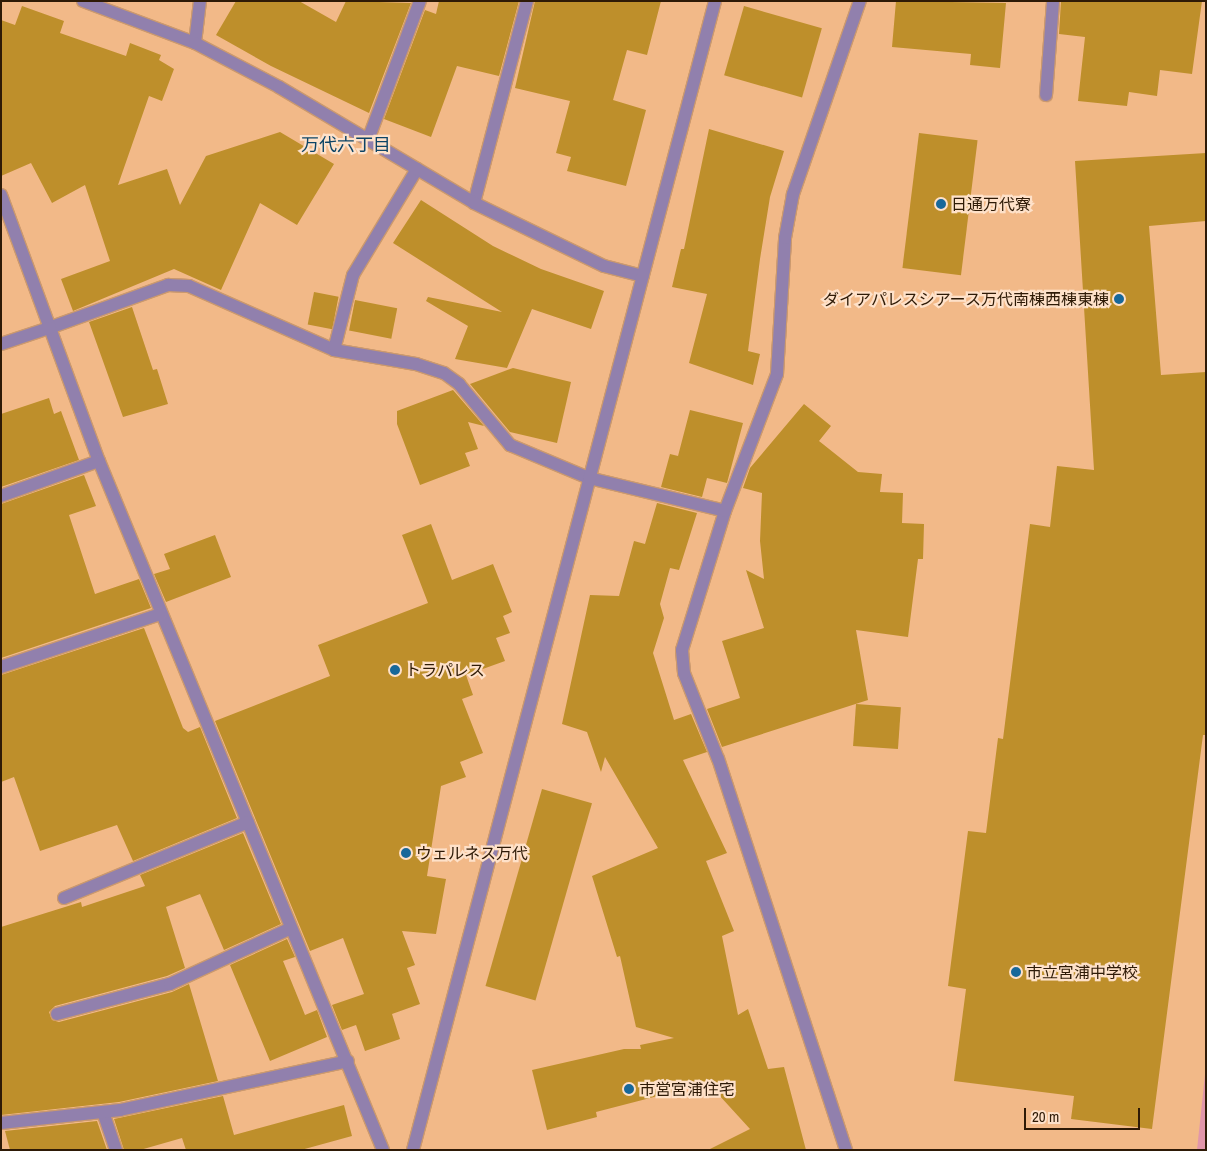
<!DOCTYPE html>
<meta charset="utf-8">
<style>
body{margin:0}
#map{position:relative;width:1207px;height:1151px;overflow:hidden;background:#f2b988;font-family:"Archivo Narrow","Noto Sans JP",sans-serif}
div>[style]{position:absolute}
.green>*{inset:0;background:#e196aa}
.building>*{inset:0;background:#be8f2b;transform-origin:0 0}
.roads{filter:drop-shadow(1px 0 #cb996e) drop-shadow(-1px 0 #cb996e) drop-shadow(0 1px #cb996e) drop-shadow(0 -1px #cb996e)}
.lane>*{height:12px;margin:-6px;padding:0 6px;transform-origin:6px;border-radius:6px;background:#9180ad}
.street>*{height:12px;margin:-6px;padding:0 6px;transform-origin:6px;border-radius:6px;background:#9180ad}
.dots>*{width:14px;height:14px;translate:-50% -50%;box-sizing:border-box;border:2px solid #fee1c9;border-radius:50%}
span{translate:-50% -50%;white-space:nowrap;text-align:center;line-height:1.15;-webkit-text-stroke:4.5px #fee1c9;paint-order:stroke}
.poi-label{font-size:16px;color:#2e1a06}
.left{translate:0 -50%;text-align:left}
.right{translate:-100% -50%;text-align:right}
.neighbourhood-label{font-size:18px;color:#0d4466}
.frame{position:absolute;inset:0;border:2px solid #2e1a06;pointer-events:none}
.scale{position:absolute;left:1024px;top:1108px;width:116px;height:22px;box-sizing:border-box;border:2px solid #2e1a06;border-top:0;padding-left:6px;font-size:15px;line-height:18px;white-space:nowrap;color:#2e1a06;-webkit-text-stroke:4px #fee1c9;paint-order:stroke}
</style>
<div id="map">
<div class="green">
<i style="clip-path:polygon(1206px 1065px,1206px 1150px,1197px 1150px)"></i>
</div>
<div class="building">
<i style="clip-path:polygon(236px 1px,299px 1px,336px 22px,346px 1px,411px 3px,369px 113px,271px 66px,216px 35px)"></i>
<i style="clip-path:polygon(439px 1px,519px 1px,499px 76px,457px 66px,431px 137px,384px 119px,425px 10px,436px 14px)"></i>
<i style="clip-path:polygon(535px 1px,661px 1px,647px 55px,627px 50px,613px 100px,646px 110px,626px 186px,567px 171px,571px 157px,556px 153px,570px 101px,515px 88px)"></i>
<i style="clip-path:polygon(896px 1px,1006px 3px,1000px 68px,970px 65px,971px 54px,892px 47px)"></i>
<i style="clip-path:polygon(1061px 1px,1202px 1px,1192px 74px,1160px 70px,1157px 96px,1129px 92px,1127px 106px,1078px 101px,1085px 37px,1059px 34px)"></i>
<i style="clip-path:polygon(22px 6px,64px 21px,60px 33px,126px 56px,130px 43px,161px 55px,159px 60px,174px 69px,162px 101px,149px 96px,118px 185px,167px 169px,180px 205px,206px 156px,280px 132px,334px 164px,297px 225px,260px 203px,221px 290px,174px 269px,73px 311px,61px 279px,110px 261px,85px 185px,52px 203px,31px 163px,1px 176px,1px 20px,15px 25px)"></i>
<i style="left:744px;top:6px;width:81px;height:72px;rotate:16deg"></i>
<i style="clip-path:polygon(709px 129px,784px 151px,770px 197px,760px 259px,748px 351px,760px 354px,753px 385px,689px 363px,707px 294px,672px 287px,681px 249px,684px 249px)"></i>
<i style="left:919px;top:133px;width:59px;height:136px;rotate:7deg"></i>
<i style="clip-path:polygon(1206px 153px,1206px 221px,1149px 226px,1161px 375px,1206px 372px,1206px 735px,1203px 735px,1152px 1129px,1071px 1119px,1074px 1096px,954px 1081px,966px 989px,948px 986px,968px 831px,986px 833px,998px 738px,1003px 739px,1030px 524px,1050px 527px,1057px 466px,1094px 470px,1075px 161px)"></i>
<i style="clip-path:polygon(421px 200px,493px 246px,541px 269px,604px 291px,591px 329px,532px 309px,507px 368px,455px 359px,468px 326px,426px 301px,428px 297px,502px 312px,393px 243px)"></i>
<i style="left:314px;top:292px;width:25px;height:33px;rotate:11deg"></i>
<i style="left:355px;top:300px;width:43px;height:31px;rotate:11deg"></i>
<i style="clip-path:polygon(132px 307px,153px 370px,157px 369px,168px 404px,123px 417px,89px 322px)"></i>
<i style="clip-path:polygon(513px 368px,571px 382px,557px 443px,510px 432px,470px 384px)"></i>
<i style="clip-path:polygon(453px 390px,484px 426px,468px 422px,478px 449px,465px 453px,470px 466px,420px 485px,397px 424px,397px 411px)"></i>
<i style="clip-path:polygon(49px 398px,54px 414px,61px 411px,79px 460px,1px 487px,1px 414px)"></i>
<i style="clip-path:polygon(804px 404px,831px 426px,819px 441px,858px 472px,882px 474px,880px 492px,903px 493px,902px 523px,924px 524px,923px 559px,918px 559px,908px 637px,856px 630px,868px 700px,722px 747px,707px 709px,740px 698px,722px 641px,764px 628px,746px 570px,764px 579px,760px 541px,762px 493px,743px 488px,750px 468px)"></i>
<i style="clip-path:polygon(690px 410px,743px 423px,727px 483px,707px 478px,702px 497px,661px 487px,670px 454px,678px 456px)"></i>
<i style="clip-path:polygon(84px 475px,96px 506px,69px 515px,95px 594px,139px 579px,151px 608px,1px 658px,1px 504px)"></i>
<i style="clip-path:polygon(657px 503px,697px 513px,679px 570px,670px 568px,660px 604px,664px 618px,653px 653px,674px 720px,691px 714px,707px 752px,683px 760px,727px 853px,706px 861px,734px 931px,722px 936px,738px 1015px,748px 1009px,768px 1069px,784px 1067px,806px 1150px,708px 1150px,750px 1129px,708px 1083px,596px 1112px,597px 1117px,547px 1130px,532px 1070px,624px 1049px,641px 1049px,640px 1045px,674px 1038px,636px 1027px,620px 956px,617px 957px,592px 876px,658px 848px,605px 757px,601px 772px,587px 732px,562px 724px,590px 595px,619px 596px,634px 541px,645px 544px)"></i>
<i style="clip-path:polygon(431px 524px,452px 580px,493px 564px,512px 612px,503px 616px,510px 633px,496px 638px,505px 661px,466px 675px,473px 695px,462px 699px,483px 753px,460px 762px,466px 777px,441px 786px,427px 876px,446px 879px,436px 934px,402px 931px,415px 965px,407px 968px,420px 1004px,392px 1014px,400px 1039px,365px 1051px,356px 1025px,342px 1030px,332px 1005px,364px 994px,343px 938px,310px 951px,215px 721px,330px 676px,318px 645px,428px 603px,402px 535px)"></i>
<i style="clip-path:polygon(215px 535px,231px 577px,166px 602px,154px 574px,170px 569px,164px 554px)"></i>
<i style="clip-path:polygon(144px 628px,183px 728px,188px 732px,200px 727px,237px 818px,133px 861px,117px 825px,40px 851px,14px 777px,1px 782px,1px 675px)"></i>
<i style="left:856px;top:704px;width:45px;height:42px;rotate:4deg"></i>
<i style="left:542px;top:789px;width:52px;height:205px;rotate:16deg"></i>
<i style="clip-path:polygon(243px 833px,281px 924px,224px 950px,200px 894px,166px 907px,185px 968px,167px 976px,55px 1006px,49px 1012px,52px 1020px,59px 1022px,172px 992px,189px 984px,218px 1081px,119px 1102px,1px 1115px,1px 927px,81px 902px,82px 907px,145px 886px,140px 875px)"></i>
<i style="clip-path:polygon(287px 939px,295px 957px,283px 961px,305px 1015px,317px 1010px,327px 1037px,270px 1061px,230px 965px)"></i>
<i style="clip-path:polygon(223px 1096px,234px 1135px,344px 1105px,352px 1136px,301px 1150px,186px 1150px,182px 1138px,140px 1150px,124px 1150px,114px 1119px)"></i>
<i style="clip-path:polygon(97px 1121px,107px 1150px,10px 1150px,5px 1131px)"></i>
</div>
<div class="roads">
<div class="lane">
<i style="left:83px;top:1px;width:120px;rotate:20.6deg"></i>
<i style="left:368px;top:140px;width:148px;rotate:-69.5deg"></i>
<i style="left:474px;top:203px;width:209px;rotate:-75.3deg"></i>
<i style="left:49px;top:328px;width:127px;rotate:-19.9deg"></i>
<i style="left:168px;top:285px;width:21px;rotate:3deg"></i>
<i style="left:189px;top:286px;width:158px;rotate:23.8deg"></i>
<i style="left:334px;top:350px;width:83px;rotate:9.7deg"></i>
<i style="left:416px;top:364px;width:29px;rotate:18deg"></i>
<i style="left:444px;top:373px;width:19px;rotate:36deg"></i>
<i style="left:459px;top:384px;width:80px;rotate:50.1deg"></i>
<i style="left:510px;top:445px;width:86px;rotate:22.7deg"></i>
<i style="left:334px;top:350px;width:77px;rotate:-75.8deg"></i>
<i style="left:353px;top:275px;width:124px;rotate:-58.9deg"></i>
</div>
<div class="street">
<i style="left:200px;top:1px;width:42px;rotate:96.8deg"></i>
<i style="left:195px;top:43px;width:95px;rotate:27.6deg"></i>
<i style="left:279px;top:87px;width:227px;rotate:30.7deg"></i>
<i style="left:474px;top:203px;width:144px;rotate:25.9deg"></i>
<i style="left:604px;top:266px;width:40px;rotate:14.4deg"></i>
<i style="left:1046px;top:95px;width:94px;rotate:-85.7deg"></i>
<i style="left:1px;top:195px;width:283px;rotate:69.8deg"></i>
<i style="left:99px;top:461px;width:745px;rotate:67.6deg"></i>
<i style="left:1px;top:344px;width:51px;rotate:-18.4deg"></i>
<i style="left:589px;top:478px;width:140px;rotate:13.6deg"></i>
<i style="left:1px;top:496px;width:104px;rotate:-19.7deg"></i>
<i style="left:1px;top:667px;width:168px;rotate:-18.4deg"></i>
<i style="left:64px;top:898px;width:199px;rotate:-22.4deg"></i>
<i style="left:57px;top:1014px;width:117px;rotate:-14.9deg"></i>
<i style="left:170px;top:984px;width:133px;rotate:-24.8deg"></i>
<i style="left:103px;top:1112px;width:40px;rotate:71.1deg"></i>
<i style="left:1px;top:1123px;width:120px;rotate:-6.2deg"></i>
<i style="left:120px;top:1110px;width:233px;rotate:-12.1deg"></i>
<i style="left:413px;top:1150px;width:1188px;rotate:-75.27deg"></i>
<i style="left:846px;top:1150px;width:411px;rotate:-108.1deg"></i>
<i style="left:718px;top:759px;width:92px;rotate:-111.6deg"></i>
<i style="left:684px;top:673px;width:23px;rotate:-95deg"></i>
<i style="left:682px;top:650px;width:145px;rotate:-72.8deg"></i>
<i style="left:725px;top:511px;width:147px;rotate:-69.2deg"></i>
<i style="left:777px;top:374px;width:136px;rotate:-86.6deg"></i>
<i style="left:785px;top:238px;width:45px;rotate:-79.7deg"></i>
<i style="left:793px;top:194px;width:204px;rotate:-70.9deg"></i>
</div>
</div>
<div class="dots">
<i style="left:941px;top:204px;background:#18689a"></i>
<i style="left:1119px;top:299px;background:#18689a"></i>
<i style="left:395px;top:670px;background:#18689a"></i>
<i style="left:406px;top:853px;background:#18689a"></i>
<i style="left:1016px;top:972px;background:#18689a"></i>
<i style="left:629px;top:1089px;background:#18689a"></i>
</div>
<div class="poi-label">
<span class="left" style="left:951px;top:204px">日通万代寮</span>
<span class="right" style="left:1109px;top:299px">ダイアパレスシアース万代南棟西棟東棟</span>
<span class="left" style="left:405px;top:670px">トラパレス</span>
<span class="left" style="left:416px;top:853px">ウェルネス万代</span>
<span class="left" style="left:1026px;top:972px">市立宮浦中学校</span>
<span class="left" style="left:639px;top:1089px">市営宮浦住宅</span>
</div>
<div class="neighbourhood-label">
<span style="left:346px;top:145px">万代六丁目</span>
</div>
<div class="frame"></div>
<div class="scale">20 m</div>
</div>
